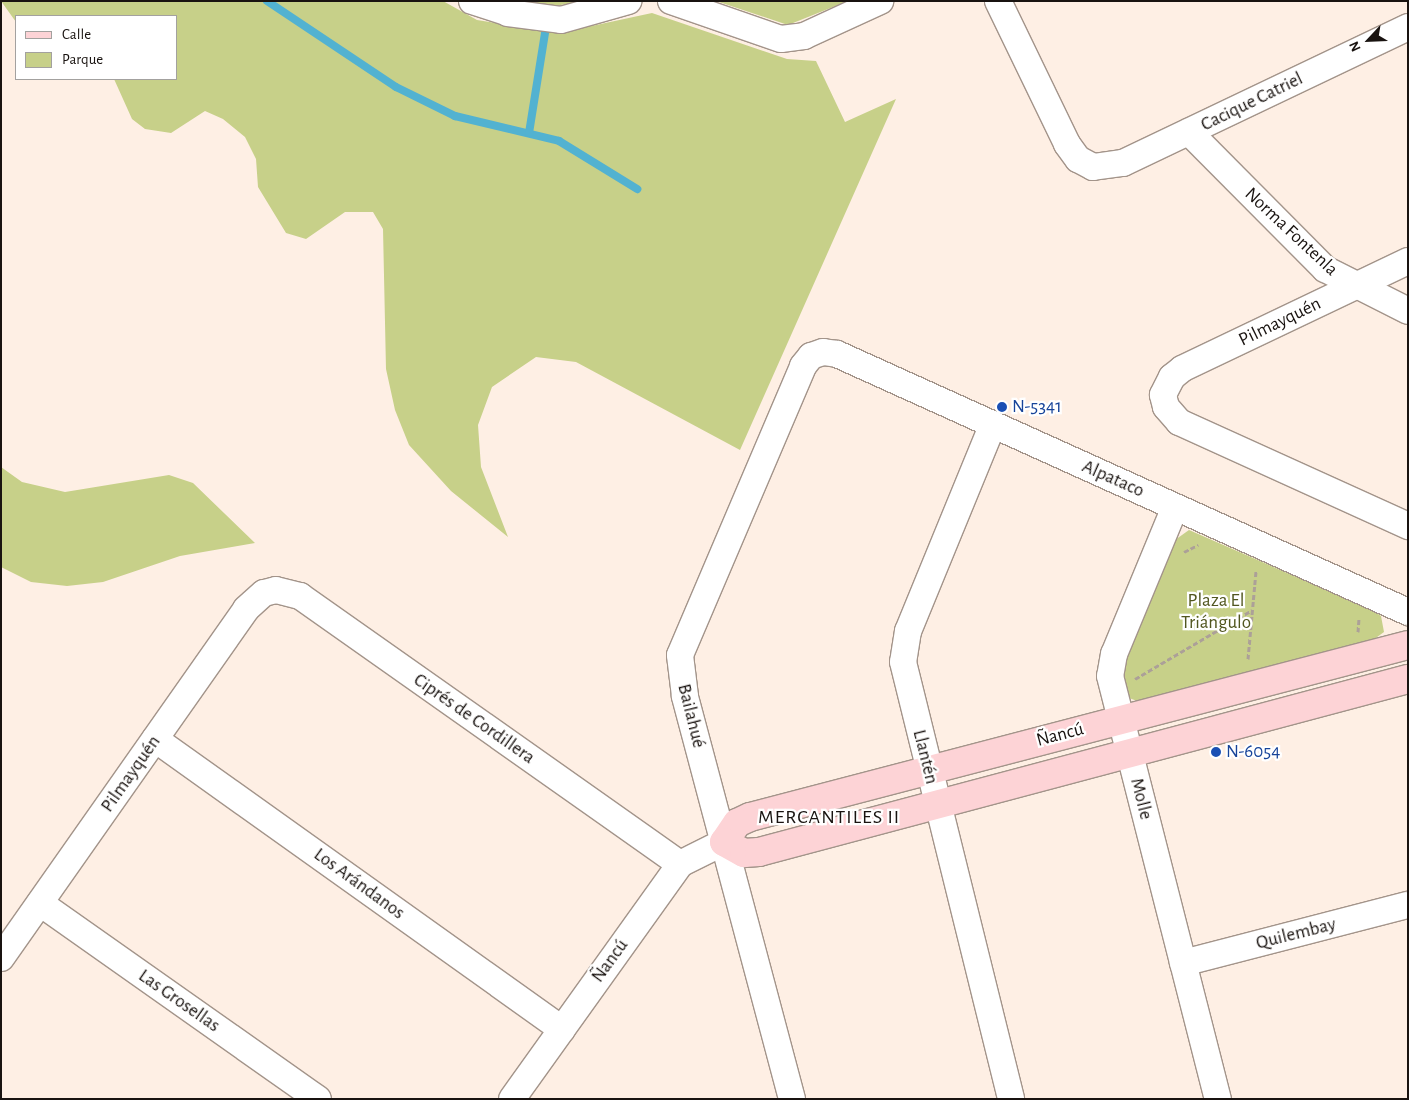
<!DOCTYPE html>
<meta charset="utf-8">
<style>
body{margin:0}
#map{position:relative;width:1409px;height:1100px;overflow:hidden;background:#feefe4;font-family:"Alegreya Sans",sans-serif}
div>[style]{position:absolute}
.green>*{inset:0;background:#c7d089}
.stream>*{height:8px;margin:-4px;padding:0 4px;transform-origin:4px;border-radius:4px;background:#52b2d1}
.path>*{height:3px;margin-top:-1.5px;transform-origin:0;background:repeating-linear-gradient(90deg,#aca098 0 5px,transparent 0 7.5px)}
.roads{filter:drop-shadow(1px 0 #a3948a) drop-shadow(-1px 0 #a3948a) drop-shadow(0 1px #a3948a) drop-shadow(0 -1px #a3948a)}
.street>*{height:26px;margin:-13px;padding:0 13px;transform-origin:13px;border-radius:13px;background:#fff}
.secondary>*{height:28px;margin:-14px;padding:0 14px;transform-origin:14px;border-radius:14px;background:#fdd3d6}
.dots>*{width:14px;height:14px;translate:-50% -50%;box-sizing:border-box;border:2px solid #fff;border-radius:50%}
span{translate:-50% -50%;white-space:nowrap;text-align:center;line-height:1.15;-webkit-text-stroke:4.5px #fff;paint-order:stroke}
.street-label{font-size:19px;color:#191310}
.transit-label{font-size:19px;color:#164399}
.left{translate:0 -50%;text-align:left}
.park-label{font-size:19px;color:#51561f}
.neighbourhood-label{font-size:20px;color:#191310;letter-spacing:1px}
.frame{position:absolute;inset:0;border:2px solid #191310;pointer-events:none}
.legend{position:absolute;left:15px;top:15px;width:162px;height:65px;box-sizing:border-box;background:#fff;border:1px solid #a3a19f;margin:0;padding:6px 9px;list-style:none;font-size:15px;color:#191310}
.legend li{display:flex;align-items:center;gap:10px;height:25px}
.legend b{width:25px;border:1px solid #a3a19f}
.north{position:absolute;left:1344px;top:15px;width:50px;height:50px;-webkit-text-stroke:4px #fff;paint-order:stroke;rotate:245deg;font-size:14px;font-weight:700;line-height:20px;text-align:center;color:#191310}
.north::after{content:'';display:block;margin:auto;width:18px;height:22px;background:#191310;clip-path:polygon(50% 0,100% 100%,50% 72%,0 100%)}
</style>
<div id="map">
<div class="green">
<i style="clip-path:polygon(1px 1px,443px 1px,477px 20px,559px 33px,652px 13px,787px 59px,816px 61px,845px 122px,896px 99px,740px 450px,576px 362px,536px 357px,492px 387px,478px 425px,481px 467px,508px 537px,451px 491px,409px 445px,395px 410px,386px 369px,383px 229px,373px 212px,345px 212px,306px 239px,286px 233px,258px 187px,256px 159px,245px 137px,223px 119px,205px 111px,171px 133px,145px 129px,132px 119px,114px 79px,176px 79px,176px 16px,16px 16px,16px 22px)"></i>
<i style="clip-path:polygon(521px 1px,584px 1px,549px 7px)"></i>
<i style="clip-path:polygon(716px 1px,848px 1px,788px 25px)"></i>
<i style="clip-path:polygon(1px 467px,22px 482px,65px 492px,169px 475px,193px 483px,255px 543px,180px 556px,103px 582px,67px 586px,31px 582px,1px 567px)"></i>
<i style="clip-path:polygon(1189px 530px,1374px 611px,1381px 616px,1384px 632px,1373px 640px,1140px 702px,1129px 698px,1120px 660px,1175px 540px)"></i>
</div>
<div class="stream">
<i style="left:267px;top:1px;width:155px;rotate:33.7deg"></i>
<i style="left:396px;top:87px;width:66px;rotate:26.2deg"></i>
<i style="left:455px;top:116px;width:107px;rotate:13.5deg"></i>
<i style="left:559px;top:141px;width:92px;rotate:31.6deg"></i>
<i style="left:529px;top:133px;width:113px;rotate:-80.9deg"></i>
</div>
<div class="path">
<i style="left:1184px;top:552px;width:16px;rotate:-27deg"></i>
<i style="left:1358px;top:632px;width:14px;rotate:-86deg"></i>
<i style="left:1248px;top:659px;width:88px;rotate:-84.8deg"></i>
<i style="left:1135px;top:679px;width:136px;rotate:-30.5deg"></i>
</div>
<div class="roads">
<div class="street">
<i style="left:472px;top:1px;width:38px;rotate:18deg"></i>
<i style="left:508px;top:13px;width:53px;rotate:7.5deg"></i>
<i style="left:561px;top:20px;width:70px;rotate:-15.8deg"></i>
<i style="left:671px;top:1px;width:116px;rotate:19.1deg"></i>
<i style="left:781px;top:39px;width:23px;rotate:-7deg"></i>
<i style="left:804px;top:36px;width:84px;rotate:-24.7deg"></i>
<i style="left:998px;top:1px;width:159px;rotate:64.2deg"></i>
<i style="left:1067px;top:144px;width:19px;rotate:54deg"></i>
<i style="left:1078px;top:159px;width:17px;rotate:28deg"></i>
<i style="left:1093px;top:167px;width:30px;rotate:-8deg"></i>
<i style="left:1123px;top:163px;width:316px;rotate:-25.5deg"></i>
<i style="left:1189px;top:132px;width:193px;rotate:45.2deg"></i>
<i style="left:1325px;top:269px;width:93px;rotate:26.8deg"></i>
<i style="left:1408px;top:261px;width:250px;rotate:154.5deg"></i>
<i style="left:1182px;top:369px;width:13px;rotate:141deg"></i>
<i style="left:1172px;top:377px;width:20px;rotate:117deg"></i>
<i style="left:1163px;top:395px;width:12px;rotate:76deg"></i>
<i style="left:1166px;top:407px;width:20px;rotate:49deg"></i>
<i style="left:1179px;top:422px;width:252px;rotate:24.4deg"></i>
<i style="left:993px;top:424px;width:224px;rotate:112.3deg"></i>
<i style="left:908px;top:631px;width:31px;rotate:99deg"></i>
<i style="left:903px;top:662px;width:450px;rotate:76.1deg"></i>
<i style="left:1175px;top:507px;width:159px;rotate:112.5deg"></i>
<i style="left:1114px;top:654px;width:22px;rotate:100deg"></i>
<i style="left:1110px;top:676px;width:437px;rotate:75.7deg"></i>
<i style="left:155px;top:739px;width:500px;rotate:35.5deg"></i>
<i style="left:40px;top:903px;width:340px;rotate:35.2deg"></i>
<i style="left:1px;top:958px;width:426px;rotate:-54.9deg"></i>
<i style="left:246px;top:609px;width:24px;rotate:-42deg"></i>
<i style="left:264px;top:593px;width:12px;rotate:-14deg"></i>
<i style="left:276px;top:590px;width:25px;rotate:14deg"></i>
<i style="left:300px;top:596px;width:465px;rotate:35.2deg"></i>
<i style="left:1183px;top:963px;width:232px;rotate:-14.5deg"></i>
<i style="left:512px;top:1099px;width:289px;rotate:-54.4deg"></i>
<i style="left:680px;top:864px;width:49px;rotate:-26.6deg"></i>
<i style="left:792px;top:1099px;width:417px;rotate:-104.9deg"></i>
<i style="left:685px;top:696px;width:41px;rotate:-97deg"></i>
<i style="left:680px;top:655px;width:314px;rotate:-66.9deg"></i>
<i style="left:803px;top:366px;width:13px;rotate:-51deg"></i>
<i style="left:811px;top:356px;width:13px;rotate:-18deg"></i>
<i style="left:823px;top:352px;width:14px;rotate:8deg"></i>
<i style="left:837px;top:354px;width:627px;rotate:24.32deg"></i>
</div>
<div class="secondary">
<i style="left:1408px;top:645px;width:680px;rotate:165.35deg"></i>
<i style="left:750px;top:817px;width:14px;rotate:155deg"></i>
<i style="left:737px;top:823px;width:23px;rotate:124deg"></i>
<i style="left:724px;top:842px;width:23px;rotate:29deg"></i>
<i style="left:744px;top:853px;width:15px;rotate:-4deg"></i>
<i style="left:759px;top:852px;width:672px;rotate:-14.93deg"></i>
</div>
</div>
<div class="dots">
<i style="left:1002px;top:407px;background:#1a4fb4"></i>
<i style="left:1216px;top:752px;background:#1a4fb4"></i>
</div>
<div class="street-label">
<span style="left:1252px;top:102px;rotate:-26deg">Cacique Catriel</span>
<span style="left:1291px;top:232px;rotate:43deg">Norma Fontenla</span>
<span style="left:1280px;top:322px;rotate:-26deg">Pilmayquén</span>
<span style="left:1113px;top:479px;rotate:24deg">Alpataco</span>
<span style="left:691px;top:716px;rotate:76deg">Bailahué</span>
<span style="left:474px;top:719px;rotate:35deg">Ciprés de Cordillera</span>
<span style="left:1060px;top:735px;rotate:-15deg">Ñancú</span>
<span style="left:925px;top:757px;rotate:76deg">Llantén</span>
<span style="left:131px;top:774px;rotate:-55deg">Pilmayquén</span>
<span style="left:1141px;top:799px;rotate:76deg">Molle</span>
<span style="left:359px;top:884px;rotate:36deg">Los Arándanos</span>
<span style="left:1296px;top:934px;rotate:-14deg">Quilembay</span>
<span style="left:610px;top:961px;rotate:-54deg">Ñancú</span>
<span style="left:179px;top:1001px;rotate:35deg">Las Grosellas</span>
</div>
<div class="transit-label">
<span class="left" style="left:1012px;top:407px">N-5341</span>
<span class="left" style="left:1226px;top:752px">N-6054</span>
</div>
<div class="park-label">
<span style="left:1216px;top:612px">Plaza El<br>Triángulo</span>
</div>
<div class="neighbourhood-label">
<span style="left:829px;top:817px">MERCANTILES II</span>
</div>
<div class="frame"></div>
<ul class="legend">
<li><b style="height:6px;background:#fdd3d6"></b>Calle</li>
<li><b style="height:14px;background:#c7d089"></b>Parque</li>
</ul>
<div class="north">N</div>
</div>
